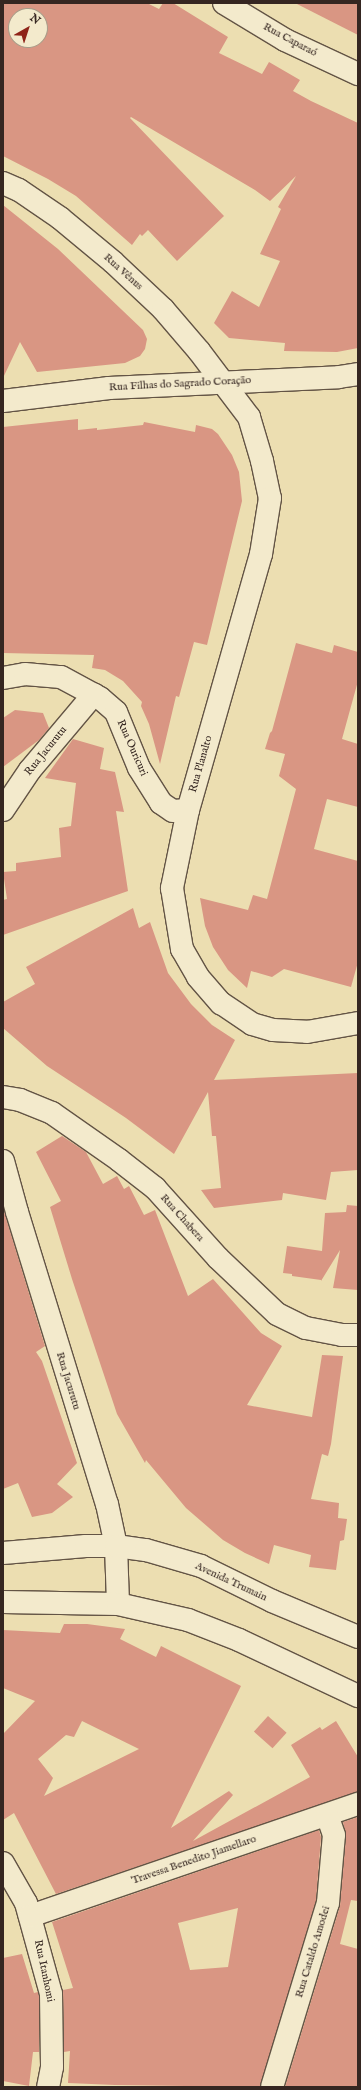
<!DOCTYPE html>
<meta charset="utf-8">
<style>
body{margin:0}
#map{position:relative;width:361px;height:2090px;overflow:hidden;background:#ecdeb1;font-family:"IM FELL English",serif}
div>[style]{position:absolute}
.building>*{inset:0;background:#d99683;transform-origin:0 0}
.roads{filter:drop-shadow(1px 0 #635445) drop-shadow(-1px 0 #635445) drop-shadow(0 1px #635445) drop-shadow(0 -1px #635445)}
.minor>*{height:22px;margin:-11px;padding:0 11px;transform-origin:11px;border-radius:11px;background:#f3eacc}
.tertiary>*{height:22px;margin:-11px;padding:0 11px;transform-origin:11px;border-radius:11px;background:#f3eacc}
span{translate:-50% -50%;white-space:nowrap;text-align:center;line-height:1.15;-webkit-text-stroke:3px #f3eacc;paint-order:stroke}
.street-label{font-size:11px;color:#352621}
.frame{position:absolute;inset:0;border:4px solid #352621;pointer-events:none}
.north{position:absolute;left:8px;top:8px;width:40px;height:40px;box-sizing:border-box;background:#f3eacc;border:1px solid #a79c88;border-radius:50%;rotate:39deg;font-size:11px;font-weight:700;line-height:16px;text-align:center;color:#352621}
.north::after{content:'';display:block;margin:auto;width:14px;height:18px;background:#8f2418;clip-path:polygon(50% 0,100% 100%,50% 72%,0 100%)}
</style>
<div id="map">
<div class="building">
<i style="clip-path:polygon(evenodd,3px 3px,147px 3px,159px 9px,163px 3px,173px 3px,228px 37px,219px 53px,262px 74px,269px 62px,300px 80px,293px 91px,311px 101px,358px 123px,358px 348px,337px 352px,284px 351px,285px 343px,229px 338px,214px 323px,232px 291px,259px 307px,280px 261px,260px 254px,281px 209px,278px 207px,296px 176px,270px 201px,255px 190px,131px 117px,130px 118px,224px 216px,177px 261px,148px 230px,142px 236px,140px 234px,132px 245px,76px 196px,48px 179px,3px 156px,3px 3px,16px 16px,40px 16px,40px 40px,16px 40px,16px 16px)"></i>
<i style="clip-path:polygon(295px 3px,358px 3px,358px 35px)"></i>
<i style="clip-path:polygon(3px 205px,58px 249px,143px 330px,147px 339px,145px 349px,140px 356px,125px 363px,37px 372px,20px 342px,3px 378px)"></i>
<i style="clip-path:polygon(78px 419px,78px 430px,97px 428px,97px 430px,143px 425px,144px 422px,195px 432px,196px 425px,212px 429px,218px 434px,232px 455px,239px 472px,242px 501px,207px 645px,194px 642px,179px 697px,176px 696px,160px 764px,149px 724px,141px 706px,142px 702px,123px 681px,105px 670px,92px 668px,94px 655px,3px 653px,3px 427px)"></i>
<i style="clip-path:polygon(296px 643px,332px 653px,334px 645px,358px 652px,358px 681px,342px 739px,358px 744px,358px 807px,327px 799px,314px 849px,358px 861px,358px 962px,351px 987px,284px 969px,272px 977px,251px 971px,247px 988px,228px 970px,213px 947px,205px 926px,200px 898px,248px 910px,253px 895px,267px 899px,296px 789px,279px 776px,285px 754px,265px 749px,270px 733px,272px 731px)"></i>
<i style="clip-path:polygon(15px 710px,43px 713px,49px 728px,39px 740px,3px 767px,3px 718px)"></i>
<i style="clip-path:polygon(73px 739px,104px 748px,100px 769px,115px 772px,124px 812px,116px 811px,128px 891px,3px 935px,3px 900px,7px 899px,3px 872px,16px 871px,16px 863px,61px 857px,59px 828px,71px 826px,76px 783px,45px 778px)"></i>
<i style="clip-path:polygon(133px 908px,139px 928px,150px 922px,168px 973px,191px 1004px,212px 1025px,235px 1040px,214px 1080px,358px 1073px,358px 1170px,331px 1172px,326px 1200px,283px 1193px,282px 1200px,214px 1208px,201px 1190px,221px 1188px,216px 1136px,212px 1136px,208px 1092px,174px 1154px,126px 1118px,47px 1066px,3px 1028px,3px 1002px,35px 984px,26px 967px)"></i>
<i style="clip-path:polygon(62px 1136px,86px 1152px,103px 1184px,117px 1176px,124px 1189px,129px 1186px,144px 1215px,155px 1210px,188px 1296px,213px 1279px,261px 1333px,282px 1346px,247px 1405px,312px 1417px,322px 1355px,343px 1356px,331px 1444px,328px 1456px,322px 1454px,311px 1499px,339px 1503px,338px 1518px,347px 1519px,344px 1540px,340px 1541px,336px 1570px,309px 1567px,311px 1555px,274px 1545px,269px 1564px,245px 1553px,223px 1540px,186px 1508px,146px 1460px,145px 1463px,117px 1414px,72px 1279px,50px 1207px,61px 1201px,36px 1152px)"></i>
<i style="clip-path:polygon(347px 1205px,358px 1206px,358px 1290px,333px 1288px,340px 1250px,321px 1281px,321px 1280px,292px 1276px,292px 1274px,283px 1273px,287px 1246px,322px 1251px,325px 1213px,346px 1212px)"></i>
<i style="clip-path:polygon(3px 1208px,45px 1346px,36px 1352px,42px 1361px,77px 1463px,57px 1484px,73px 1497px,52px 1513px,32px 1517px,18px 1483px,3px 1489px)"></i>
<i style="clip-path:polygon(evenodd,64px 1624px,87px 1624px,125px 1629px,120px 1639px,156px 1657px,161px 1646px,241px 1686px,171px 1828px,229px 1791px,233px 1795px,193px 1841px,310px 1777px,291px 1745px,320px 1727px,322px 1730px,336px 1721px,358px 1757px,358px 1792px,56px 1894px,14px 1813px,3px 1820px,3px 1734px,35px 1701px,3px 1688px,3px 1630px,60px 1633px,64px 1624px,82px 1721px,139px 1749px,44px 1796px,53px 1778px,38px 1759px,66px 1735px,74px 1737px,82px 1721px)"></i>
<i style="left:268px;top:1716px;width:25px;height:21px;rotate:42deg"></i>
<i style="clip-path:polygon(358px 1817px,358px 1901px,351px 1900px,340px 1944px,358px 1949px,358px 2087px,285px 2087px,340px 1906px,346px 1836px,343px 1822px)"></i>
<i style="clip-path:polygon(evenodd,319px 1830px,321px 1837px,316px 1901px,260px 2087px,115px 2085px,68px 2083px,70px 2051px,64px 2052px,63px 1990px,73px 1988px,52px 1922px,319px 1830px,238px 1908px,228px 1967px,190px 1970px,178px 1923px,238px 1908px)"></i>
<i style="clip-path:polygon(22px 1954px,34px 1993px,38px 1992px,39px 1996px,39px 2052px,33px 2052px,29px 2086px,3px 2081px,3px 1958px)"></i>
</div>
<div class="roads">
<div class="minor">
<i style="left:224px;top:3px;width:71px;rotate:31.2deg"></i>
<i style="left:285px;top:40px;width:81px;rotate:25deg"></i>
<i style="left:3px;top:183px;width:17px;rotate:24deg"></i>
<i style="left:19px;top:190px;width:50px;rotate:34.3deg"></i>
<i style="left:60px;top:218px;width:69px;rotate:39.7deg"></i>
<i style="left:113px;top:262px;width:69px;rotate:43.2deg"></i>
<i style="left:163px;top:309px;width:55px;rotate:49.4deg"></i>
<i style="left:199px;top:351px;width:83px;rotate:52.9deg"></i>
<i style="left:249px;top:417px;width:46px;rotate:73.5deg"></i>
<i style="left:262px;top:461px;width:38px;rotate:78deg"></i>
<i style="left:270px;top:498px;width:57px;rotate:99.1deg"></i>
<i style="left:261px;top:554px;width:266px;rotate:105.9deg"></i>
<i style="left:188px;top:810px;width:80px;rotate:101.6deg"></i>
<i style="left:172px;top:888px;width:62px;rotate:80.7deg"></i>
<i style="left:182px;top:949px;width:32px;rotate:60deg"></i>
<i style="left:198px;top:977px;width:35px;rotate:49deg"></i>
<i style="left:221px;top:1003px;width:37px;rotate:34deg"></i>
<i style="left:252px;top:1024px;width:22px;rotate:16deg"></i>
<i style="left:273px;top:1030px;width:34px;rotate:3deg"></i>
<i style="left:307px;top:1032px;width:52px;rotate:-10deg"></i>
<i style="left:3px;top:678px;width:22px;rotate:-10deg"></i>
<i style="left:25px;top:674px;width:36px;rotate:5deg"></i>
<i style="left:61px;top:677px;width:44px;rotate:28.3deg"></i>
<i style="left:100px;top:698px;width:21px;rotate:41deg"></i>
<i style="left:116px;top:712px;width:61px;rotate:67.7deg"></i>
<i style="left:139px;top:768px;width:41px;rotate:57.8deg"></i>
<i style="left:161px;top:803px;width:14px;rotate:34deg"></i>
<i style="left:173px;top:811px;width:15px;rotate:-4deg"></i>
<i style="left:3px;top:810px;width:48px;rotate:-56deg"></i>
<i style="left:30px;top:770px;width:99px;rotate:-49.9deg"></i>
<i style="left:3px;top:1097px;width:17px;rotate:10deg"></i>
<i style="left:20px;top:1100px;width:35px;rotate:22deg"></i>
<i style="left:52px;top:1113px;width:82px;rotate:35deg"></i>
<i style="left:119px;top:1160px;width:46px;rotate:37.9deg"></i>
<i style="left:155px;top:1188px;width:94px;rotate:48deg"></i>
<i style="left:218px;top:1258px;width:81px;rotate:43.5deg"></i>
<i style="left:277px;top:1314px;width:32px;rotate:26deg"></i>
<i style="left:306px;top:1328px;width:37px;rotate:11deg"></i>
<i style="left:342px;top:1335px;width:16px"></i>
<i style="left:3px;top:1161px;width:53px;rotate:74.6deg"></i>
<i style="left:17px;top:1212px;width:306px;rotate:72.9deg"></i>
<i style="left:107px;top:1504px;width:43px;rotate:77.9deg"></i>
<i style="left:116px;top:1546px;width:58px;rotate:88deg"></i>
<i style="left:3px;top:1553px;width:83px;rotate:-4.8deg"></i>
<i style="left:86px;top:1546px;width:30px"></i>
<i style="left:116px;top:1546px;width:30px;rotate:8deg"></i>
<i style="left:146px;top:1550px;width:57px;rotate:16.2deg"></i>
<i style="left:201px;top:1566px;width:79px;rotate:26.2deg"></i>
<i style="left:272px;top:1601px;width:93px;rotate:22.7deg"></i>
<i style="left:3px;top:1602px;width:115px;rotate:1deg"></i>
<i style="left:118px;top:1604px;width:72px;rotate:12.9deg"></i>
<i style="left:188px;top:1620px;width:55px;rotate:21.4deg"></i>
<i style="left:239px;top:1640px;width:132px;rotate:25.2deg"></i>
<i style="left:3px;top:1863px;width:46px;rotate:60.1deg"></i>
<i style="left:26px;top:1903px;width:94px;rotate:74.6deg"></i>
<i style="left:51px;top:1994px;width:73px;rotate:89.2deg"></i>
<i style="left:52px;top:2067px;width:20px;rotate:101deg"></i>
<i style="left:30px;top:1916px;width:347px;rotate:-18.9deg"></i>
<i style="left:272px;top:2087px;width:192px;rotate:-73.1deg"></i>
<i style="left:328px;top:1903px;width:68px;rotate:-85deg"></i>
<i style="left:334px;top:1835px;width:21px;rotate:-109deg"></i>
</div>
<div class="tertiary">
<i style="left:3px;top:401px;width:107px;rotate:-7deg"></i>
<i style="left:109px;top:388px;width:230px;rotate:-2.7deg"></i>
<i style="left:339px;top:377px;width:19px;rotate:-9deg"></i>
</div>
</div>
<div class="street-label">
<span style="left:290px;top:40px;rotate:28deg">Rua Caparaó</span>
<span style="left:123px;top:272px;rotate:42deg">Rua Vênus</span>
<span style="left:180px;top:384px;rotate:-3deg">Rua Filhas do Sagrado Coração</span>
<span style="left:132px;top:748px;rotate:66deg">Rua Ouricuri</span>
<span style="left:46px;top:751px;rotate:-51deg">Rua Jacurutu</span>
<span style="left:201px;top:764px;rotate:-74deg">Rua Planalto</span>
<span style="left:182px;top:1218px;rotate:48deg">Rua Chabera</span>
<span style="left:68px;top:1381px;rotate:73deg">Rua Jacurutu</span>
<span style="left:231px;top:1582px;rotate:25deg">Avenida Trumain</span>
<span style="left:194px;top:1860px;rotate:-19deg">Travessa Benedito Jiamellaro</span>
<span style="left:313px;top:1952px;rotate:-73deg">Rua Cataldo Amodei</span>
<span style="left:44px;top:1971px;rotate:78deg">Rua Itanhomi</span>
</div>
<div class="frame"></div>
<div class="north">N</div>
</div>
